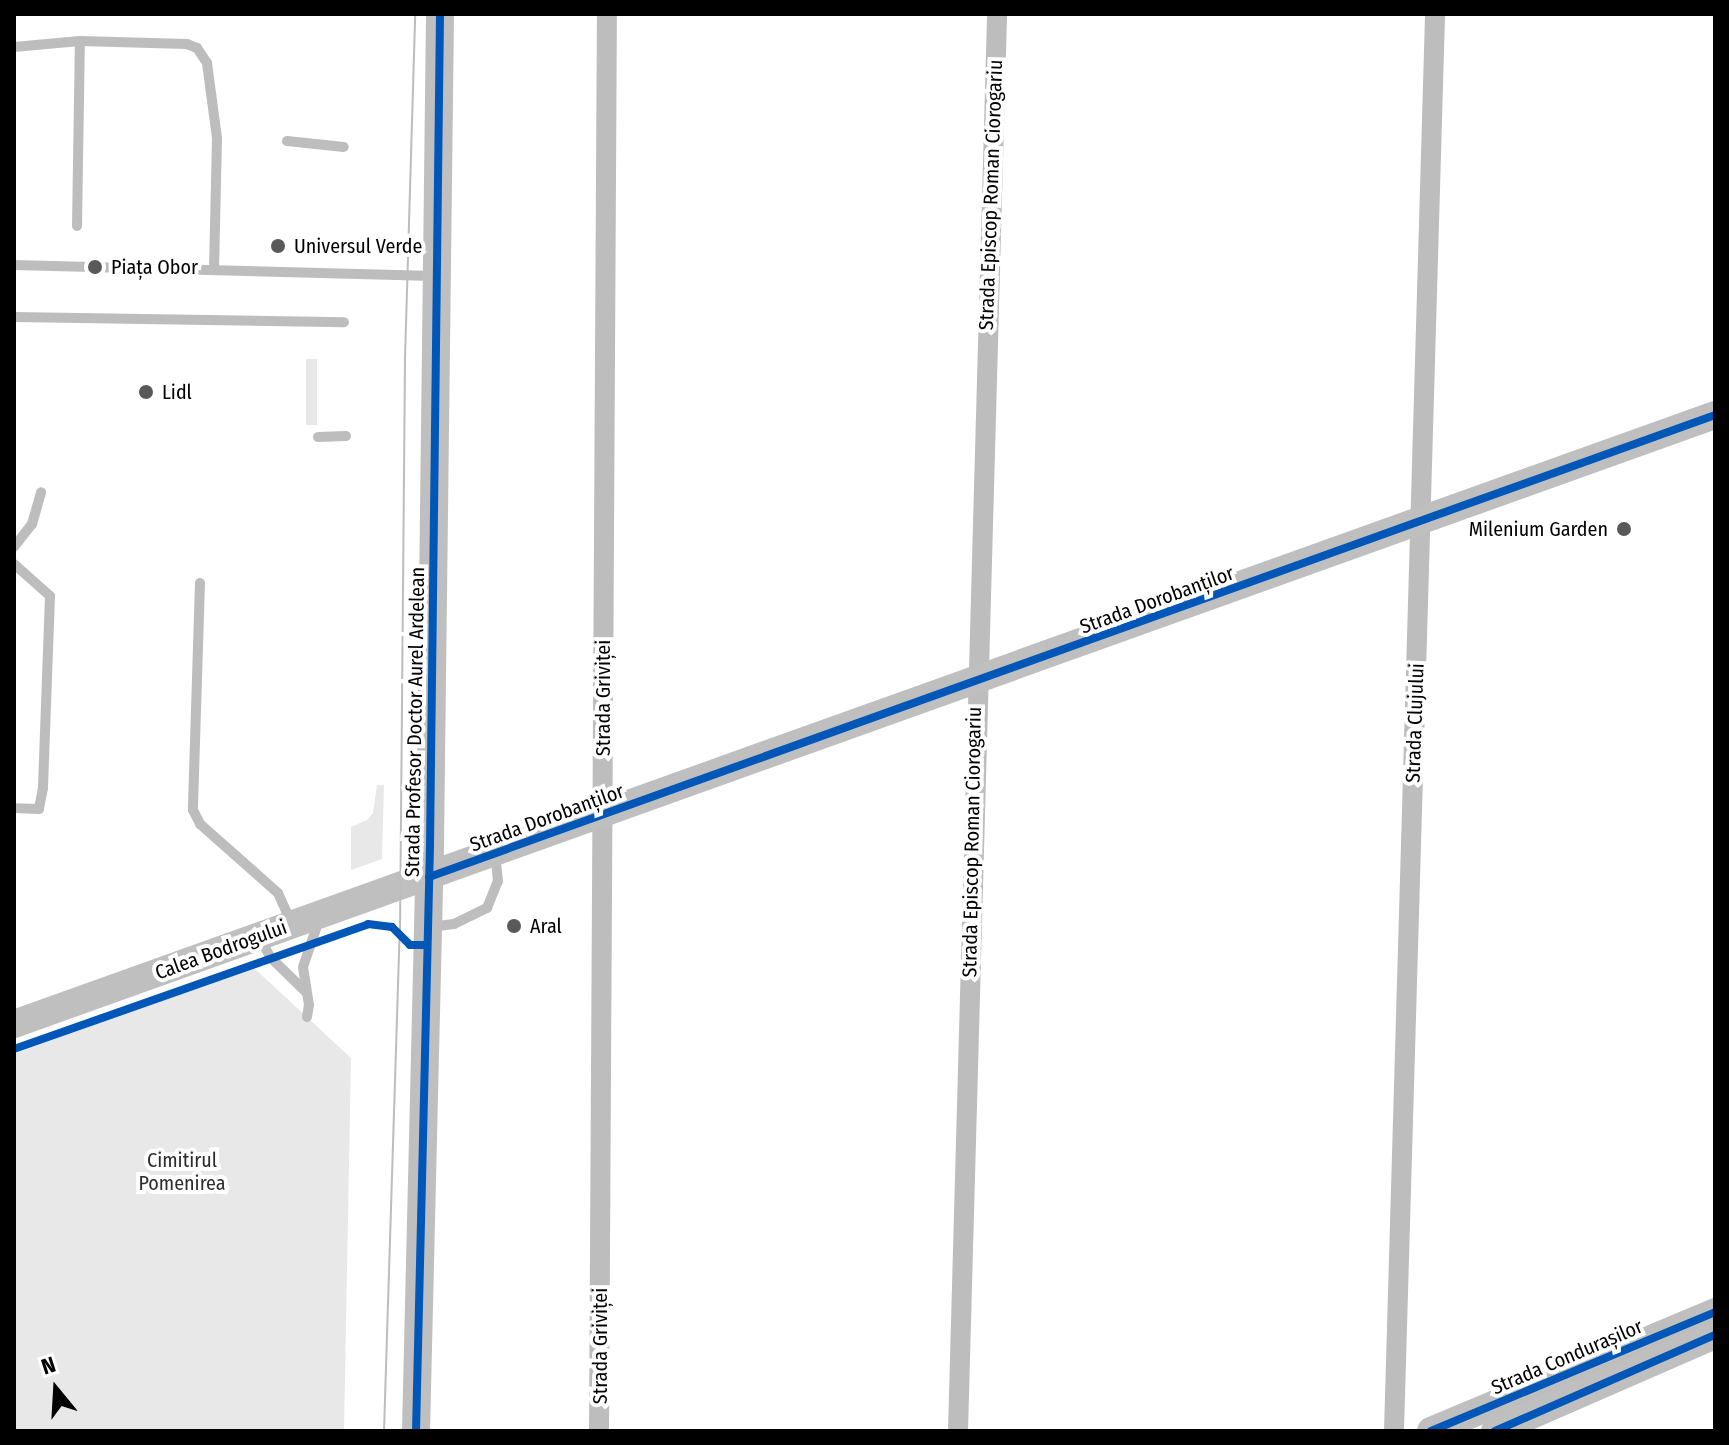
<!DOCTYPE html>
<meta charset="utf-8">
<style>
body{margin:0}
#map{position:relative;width:1729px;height:1445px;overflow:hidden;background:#fff;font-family:"Fira Sans Condensed",sans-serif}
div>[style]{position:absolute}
.green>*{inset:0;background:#e8e8e8;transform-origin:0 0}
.lane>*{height:10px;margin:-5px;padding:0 5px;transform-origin:5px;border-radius:5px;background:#bdbdbd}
.street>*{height:20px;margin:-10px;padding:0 10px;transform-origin:10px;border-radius:10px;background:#bdbdbd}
.secondary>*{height:28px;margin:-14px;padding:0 14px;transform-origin:14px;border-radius:14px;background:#bfbfbf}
.tram>*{height:2px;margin:-1px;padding:0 1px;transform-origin:1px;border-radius:1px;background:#bdbdbd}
.cycleway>*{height:8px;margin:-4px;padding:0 4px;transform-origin:4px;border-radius:4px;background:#0057b8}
.dots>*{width:22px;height:22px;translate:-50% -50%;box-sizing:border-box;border:4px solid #fff;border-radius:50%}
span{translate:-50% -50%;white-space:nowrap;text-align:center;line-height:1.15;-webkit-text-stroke:8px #fff;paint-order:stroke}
.street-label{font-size:20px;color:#000}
.poi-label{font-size:20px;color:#000}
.left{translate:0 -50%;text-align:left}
.right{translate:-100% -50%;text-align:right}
.park-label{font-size:20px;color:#2d2d2d}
.frame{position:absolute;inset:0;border:16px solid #000;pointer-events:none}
.north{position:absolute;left:16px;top:1349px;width:80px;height:80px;-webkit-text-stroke:6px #fff;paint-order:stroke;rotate:342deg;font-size:22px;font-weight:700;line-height:32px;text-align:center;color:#000}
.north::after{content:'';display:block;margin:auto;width:28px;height:36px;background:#000;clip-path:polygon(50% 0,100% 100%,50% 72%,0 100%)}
</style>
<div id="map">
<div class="green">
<i style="left:317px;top:359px;width:66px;height:11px;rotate:90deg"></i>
<i style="clip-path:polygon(377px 785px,384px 785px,382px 859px,351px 870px,351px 827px,367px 820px,373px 813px)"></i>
<i style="clip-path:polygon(253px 967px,351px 1058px,344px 1431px,14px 1431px,14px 1054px)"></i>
</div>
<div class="lane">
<i style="left:14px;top:47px;width:66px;rotate:-5.2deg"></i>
<i style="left:80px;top:41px;width:107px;rotate:1.6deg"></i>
<i style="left:187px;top:44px;width:11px;rotate:22deg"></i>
<i style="left:197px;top:48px;width:18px;rotate:56deg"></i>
<i style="left:207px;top:63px;width:76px;rotate:82.4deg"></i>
<i style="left:217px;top:138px;width:132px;rotate:91.3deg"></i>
<i style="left:287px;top:141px;width:57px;rotate:6deg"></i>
<i style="left:77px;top:226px;width:185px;rotate:-89.1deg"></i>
<i style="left:14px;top:265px;width:420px;rotate:1.5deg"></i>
<i style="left:14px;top:317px;width:330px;rotate:0.9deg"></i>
<i style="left:318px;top:437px;width:28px;rotate:-2deg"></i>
<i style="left:14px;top:547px;width:29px;rotate:-52deg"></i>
<i style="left:32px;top:524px;width:33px;rotate:-74deg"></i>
<i style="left:14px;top:564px;width:48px;rotate:41.6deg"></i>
<i style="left:50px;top:596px;width:192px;rotate:92.1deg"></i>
<i style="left:43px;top:788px;width:21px;rotate:101deg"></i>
<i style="left:39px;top:809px;width:25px;rotate:-178deg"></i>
<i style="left:200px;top:583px;width:227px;rotate:91.8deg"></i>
<i style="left:193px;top:810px;width:16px;rotate:63deg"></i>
<i style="left:200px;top:824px;width:104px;rotate:41.5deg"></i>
<i style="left:278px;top:893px;width:34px;rotate:66deg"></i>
<i style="left:430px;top:927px;width:24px;rotate:-7deg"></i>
<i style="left:454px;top:924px;width:37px;rotate:-26deg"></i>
<i style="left:487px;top:908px;width:29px;rotate:-68deg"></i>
<i style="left:498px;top:881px;width:27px;rotate:-96deg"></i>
<i style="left:259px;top:936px;width:24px;rotate:62deg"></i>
<i style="left:270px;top:957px;width:49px;rotate:44.2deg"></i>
<i style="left:307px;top:1017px;width:12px;rotate:-81deg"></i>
<i style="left:309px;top:1005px;width:38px;rotate:-99deg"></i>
<i style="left:303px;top:967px;width:50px;rotate:-71.2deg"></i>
</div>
<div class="street">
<i style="left:599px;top:1431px;width:1417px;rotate:-89.68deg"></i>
<i style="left:958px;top:1431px;width:1418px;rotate:-88.42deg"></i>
<i style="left:1394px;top:1431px;width:1418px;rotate:-88.34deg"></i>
</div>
<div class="secondary">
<i style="left:14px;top:1024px;width:1807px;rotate:-19.7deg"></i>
<i style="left:416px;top:1431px;width:586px;rotate:-88.63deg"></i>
<i style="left:430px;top:845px;width:831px;rotate:-89.31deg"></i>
<i style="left:1431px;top:1431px;width:308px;rotate:-22.7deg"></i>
<i style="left:1495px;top:1431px;width:240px;rotate:-23.6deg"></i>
</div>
<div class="tram">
<i style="left:384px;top:1431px;width:498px;rotate:-88.2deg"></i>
<i style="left:400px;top:933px;width:575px;rotate:-89.5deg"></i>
<i style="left:405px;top:358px;width:344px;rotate:-88.3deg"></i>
<i style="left:1453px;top:1431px;width:285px;rotate:-23.1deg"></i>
</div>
<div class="cycleway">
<i style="left:429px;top:877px;width:1366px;rotate:-19.76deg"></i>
<i style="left:14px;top:1049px;width:375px;rotate:-19.4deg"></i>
<i style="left:368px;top:924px;width:24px;rotate:7deg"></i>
<i style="left:392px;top:927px;width:25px;rotate:45deg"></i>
<i style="left:410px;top:945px;width:17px"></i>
<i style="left:416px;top:1431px;width:586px;rotate:-88.63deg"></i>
<i style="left:430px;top:845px;width:831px;rotate:-89.31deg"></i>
<i style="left:1431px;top:1431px;width:308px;rotate:-22.7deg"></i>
<i style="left:1495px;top:1431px;width:240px;rotate:-23.6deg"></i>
</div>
<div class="dots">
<i style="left:278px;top:246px;background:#595959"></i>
<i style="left:95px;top:267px;background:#595959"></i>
<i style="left:146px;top:392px;background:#595959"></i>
<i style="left:1624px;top:529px;background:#595959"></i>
<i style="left:514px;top:926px;background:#595959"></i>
</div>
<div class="street-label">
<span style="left:991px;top:195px;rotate:-88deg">Strada Episcop Roman Ciorogariu</span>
<span style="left:1157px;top:600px;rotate:-20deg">Strada Dorobanților</span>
<span style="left:603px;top:698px;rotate:-90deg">Strada Griviței</span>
<span style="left:415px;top:722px;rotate:-89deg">Strada Profesor Doctor Aurel Ardelean</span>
<span style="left:1415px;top:723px;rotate:-88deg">Strada Clujului</span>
<span style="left:547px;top:818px;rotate:-20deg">Strada Dorobanților</span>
<span style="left:972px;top:842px;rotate:-89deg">Strada Episcop Roman Ciorogariu</span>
<span style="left:221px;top:950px;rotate:-20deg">Calea Bodrogului</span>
<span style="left:600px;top:1346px;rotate:-90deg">Strada Griviței</span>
<span style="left:1567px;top:1357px;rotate:-23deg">Strada Condurașilor</span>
</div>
<div class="poi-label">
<span class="left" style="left:294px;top:246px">Universul Verde</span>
<span class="left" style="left:111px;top:267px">Piața Obor</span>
<span class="left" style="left:162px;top:392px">Lidl</span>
<span class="right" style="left:1608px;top:529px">Milenium Garden</span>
<span class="left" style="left:530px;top:926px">Aral</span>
</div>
<div class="park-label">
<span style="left:182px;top:1172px">Cimitirul<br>Pomenirea</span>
</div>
<div class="frame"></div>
<div class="north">N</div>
</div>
